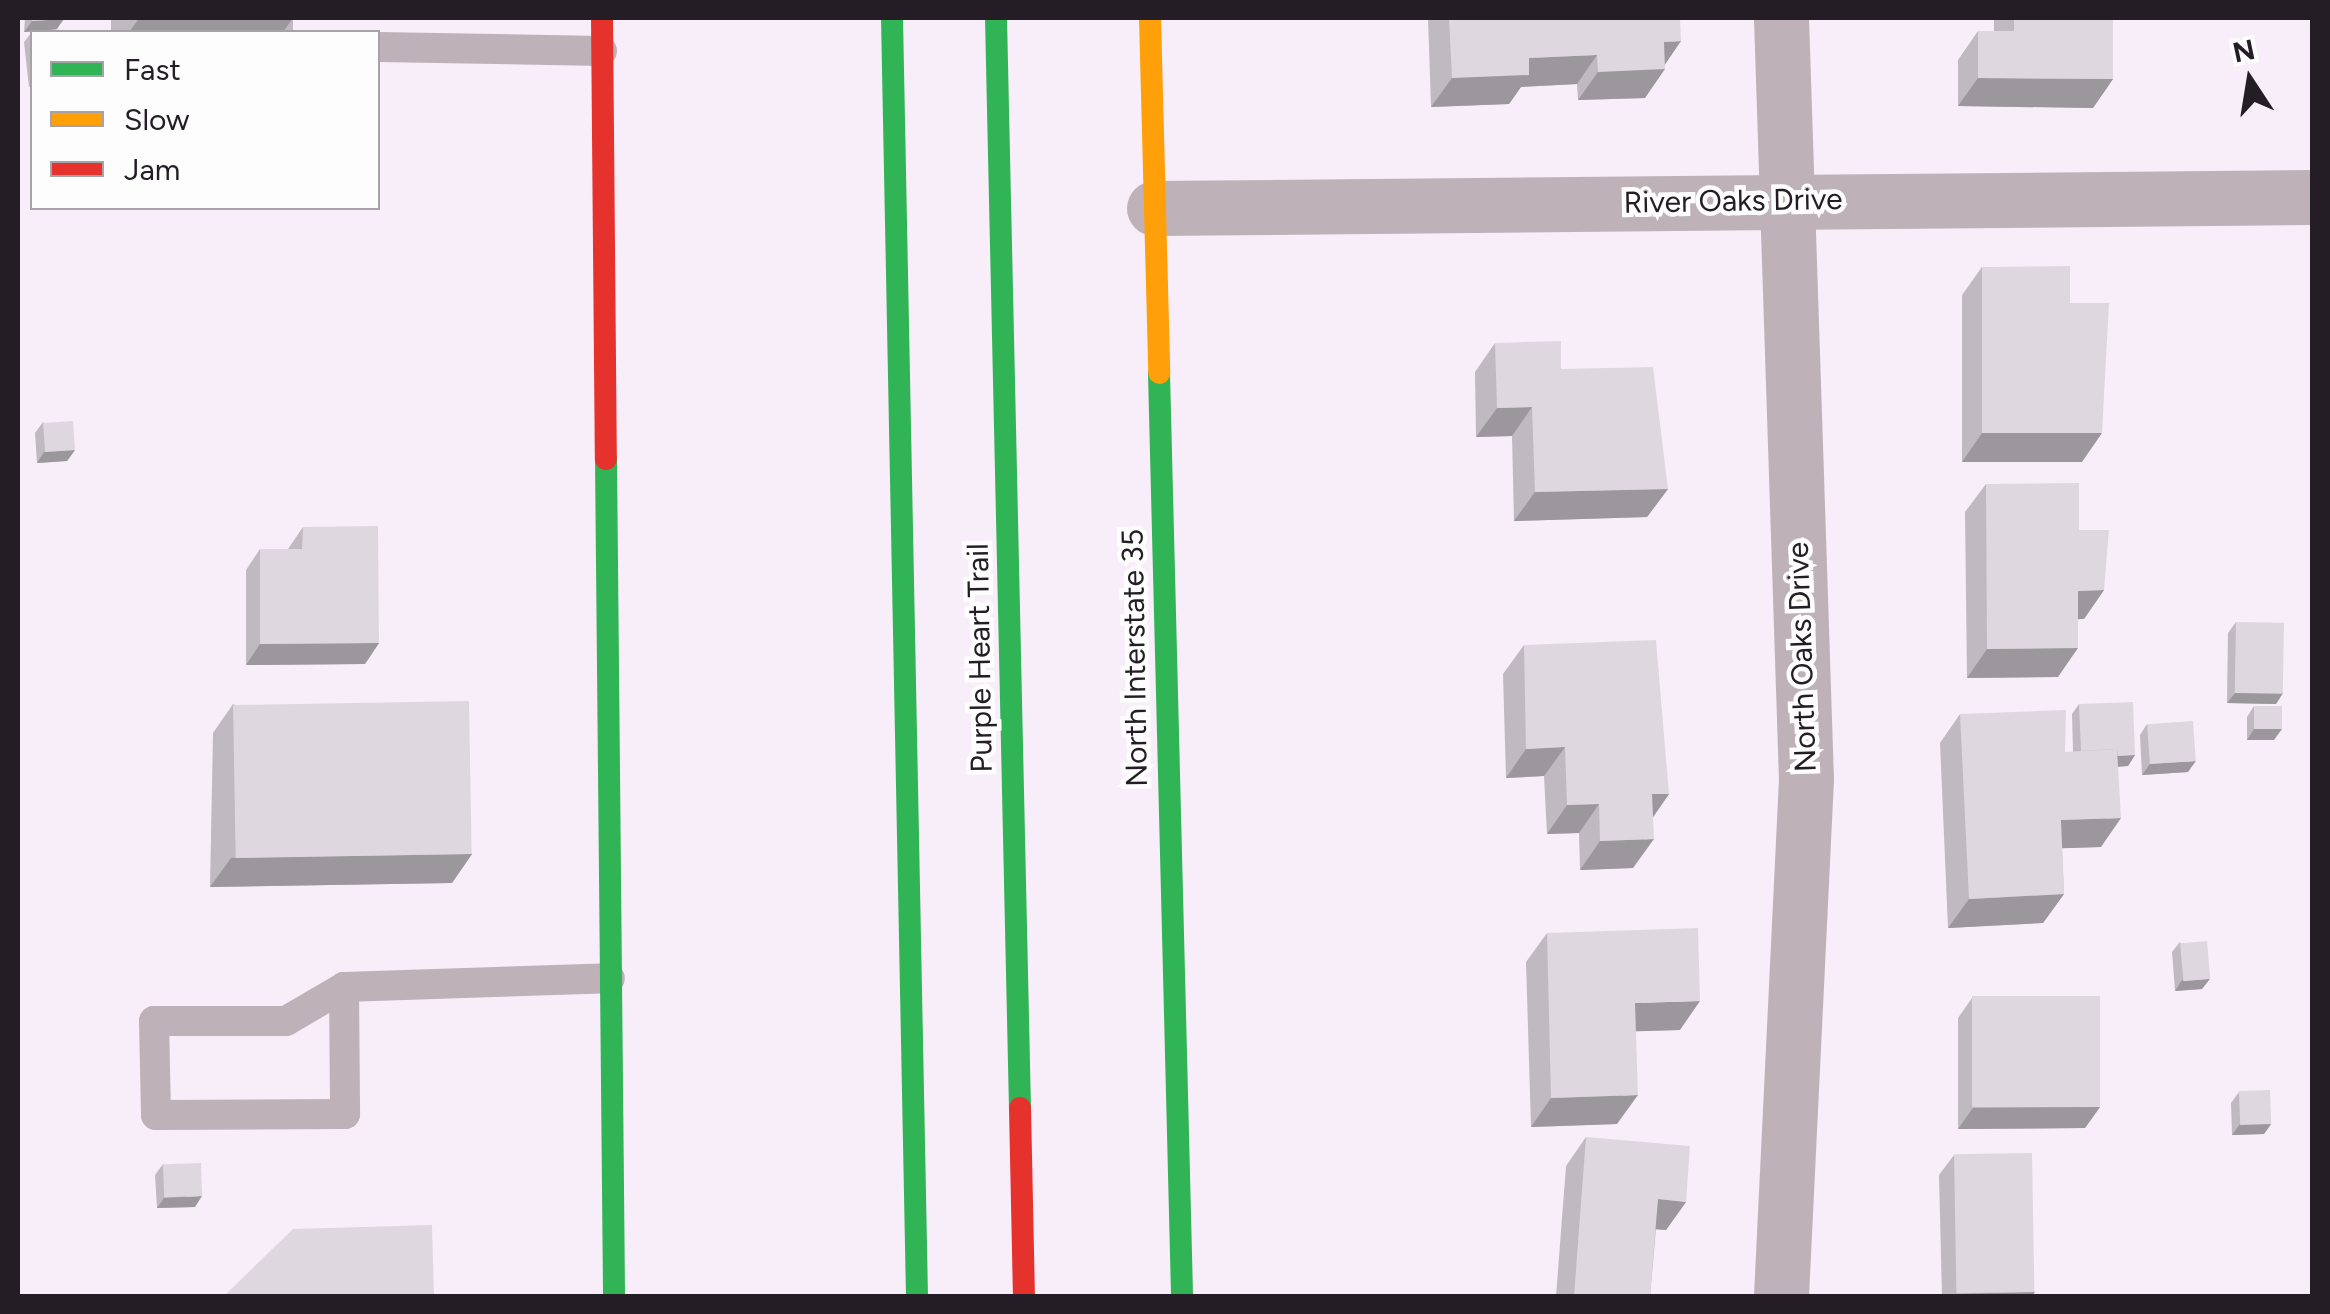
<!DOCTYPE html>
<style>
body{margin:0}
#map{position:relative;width:2330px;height:1314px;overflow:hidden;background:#f8eef9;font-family:Figtree,sans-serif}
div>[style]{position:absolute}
.lane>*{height:30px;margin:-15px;padding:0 15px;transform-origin:15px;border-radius:15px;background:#beb2b8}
.street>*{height:55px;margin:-27.5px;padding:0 27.5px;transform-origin:27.5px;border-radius:27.5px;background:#beb2b8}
.fast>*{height:22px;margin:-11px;padding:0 11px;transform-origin:11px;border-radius:11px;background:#30b455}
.slow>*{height:22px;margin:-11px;padding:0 11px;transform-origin:11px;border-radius:11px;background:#ff9f0a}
.jam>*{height:22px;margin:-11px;padding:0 11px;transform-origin:11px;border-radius:11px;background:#e5322d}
.wall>*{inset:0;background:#c0b9c1;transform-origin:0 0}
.shaded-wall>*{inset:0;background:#9c969d}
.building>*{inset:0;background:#dfd7e0;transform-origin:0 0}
span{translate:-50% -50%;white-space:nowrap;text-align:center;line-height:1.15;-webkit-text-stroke:9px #fdfdfd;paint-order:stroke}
.street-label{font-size:30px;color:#241d25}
.frame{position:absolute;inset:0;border:20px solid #241d25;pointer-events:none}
.legend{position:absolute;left:30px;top:30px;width:350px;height:180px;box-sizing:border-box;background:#fdfdfd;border:2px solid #a6a3a7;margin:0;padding:12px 18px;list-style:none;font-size:30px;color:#241d25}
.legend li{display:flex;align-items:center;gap:20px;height:50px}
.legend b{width:50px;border:2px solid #a6a3a7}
.north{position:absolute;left:2200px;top:30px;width:100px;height:100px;-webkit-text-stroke:8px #fdfdfd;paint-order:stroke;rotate:348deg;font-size:28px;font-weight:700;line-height:40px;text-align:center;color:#241d25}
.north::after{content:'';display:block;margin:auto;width:35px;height:45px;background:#241d25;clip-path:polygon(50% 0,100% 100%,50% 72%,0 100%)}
</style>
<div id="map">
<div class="lane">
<i style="left:378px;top:47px;width:224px;rotate:1deg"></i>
<i style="left:344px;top:987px;width:127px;rotate:89.5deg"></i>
<i style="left:345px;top:1114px;width:189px;rotate:179.7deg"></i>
<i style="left:156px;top:1115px;width:94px;rotate:-91.2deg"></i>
<i style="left:154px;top:1021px;width:132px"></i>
<i style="left:286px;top:1021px;width:67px;rotate:-30.4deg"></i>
<i style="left:344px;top:987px;width:266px;rotate:-1.9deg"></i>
</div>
<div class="street">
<i style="left:1781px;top:18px;width:761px;rotate:88.12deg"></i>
<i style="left:1806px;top:779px;width:518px;rotate:92.77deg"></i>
<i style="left:1154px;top:208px;width:1158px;rotate:-0.54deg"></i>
</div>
<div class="fast">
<i style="left:892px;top:18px;width:1278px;rotate:88.88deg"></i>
<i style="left:996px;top:18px;width:1090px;rotate:88.74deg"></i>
<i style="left:1159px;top:373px;width:923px;rotate:88.57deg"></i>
<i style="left:606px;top:459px;width:837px;rotate:89.45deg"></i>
</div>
<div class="slow">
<i style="left:1150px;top:18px;width:355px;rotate:88.5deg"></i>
</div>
<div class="jam">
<i style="left:602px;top:18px;width:441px;rotate:89.5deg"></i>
<i style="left:1020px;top:1108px;width:188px;rotate:88.8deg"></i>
</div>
<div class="wall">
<i style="clip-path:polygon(25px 18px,64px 18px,57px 29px,32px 32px,32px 86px,29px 87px,24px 42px,32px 32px,40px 31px,24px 32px)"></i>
<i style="left:111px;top:18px;width:182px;height:14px"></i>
<i style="clip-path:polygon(1428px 18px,1680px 18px,1665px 64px,1645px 98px,1578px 100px,1577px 84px,1521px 87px,1509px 104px,1431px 107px)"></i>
<i style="clip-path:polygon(1994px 18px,2113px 18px,2113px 79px,2093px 108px,1958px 106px,1958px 60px,1978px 31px,1994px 31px)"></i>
<i style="clip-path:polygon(1982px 267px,2070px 303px,2082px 462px,1962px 462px,1962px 295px)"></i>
<i style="clip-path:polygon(1495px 343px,1561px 369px,1668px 489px,1647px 517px,1514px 521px,1512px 436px,1476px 437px,1475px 372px)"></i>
<i style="clip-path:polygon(43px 422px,75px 450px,67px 461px,37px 463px,35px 433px)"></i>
<i style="clip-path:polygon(1986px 484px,2079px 530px,2104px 590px,2084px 619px,2078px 619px,2058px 677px,1967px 678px,1965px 512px)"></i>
<i style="clip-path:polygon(303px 527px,379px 643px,365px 664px,246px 665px,246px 570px,260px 549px,288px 549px)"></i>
<i style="clip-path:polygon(2236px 622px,2283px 693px,2276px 704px,2227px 703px,2228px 633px)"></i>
<i style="clip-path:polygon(1524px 645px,1669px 794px,1653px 817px,1633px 868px,1580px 870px,1579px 833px,1547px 834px,1544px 776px,1506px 778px,1503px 674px)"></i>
<i style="clip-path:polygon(233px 704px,472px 854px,452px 883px,210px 887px,213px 733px)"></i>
<i style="clip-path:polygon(2079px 704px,2135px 755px,2128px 766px,2118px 767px,2101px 847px,2062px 848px,2064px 894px,2043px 923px,1948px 928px,1940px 743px,1960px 714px,2065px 752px,2073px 752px,2072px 714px)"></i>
<i style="clip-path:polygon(2254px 706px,2274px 740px,2247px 740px,2247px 717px)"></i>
<i style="clip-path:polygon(2147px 724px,2188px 772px,2142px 775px,2140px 735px)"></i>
<i style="clip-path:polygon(1547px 933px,1680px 1030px,1636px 1031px,1617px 1124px,1531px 1127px,1526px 962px)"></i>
<i style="clip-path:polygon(2180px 942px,2202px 989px,2175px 991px,2172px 952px)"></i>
<i style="clip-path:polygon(1972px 998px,2100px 1107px,2085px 1128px,1958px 1129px,1958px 1018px)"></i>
<i style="clip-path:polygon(2239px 1092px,2271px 1124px,2264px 1134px,2232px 1135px,2231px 1103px)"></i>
<i style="clip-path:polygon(1586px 1137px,1686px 1202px,1666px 1230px,1656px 1229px,1650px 1296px,1556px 1296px,1566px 1166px)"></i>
<i style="clip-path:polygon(1954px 1155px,2032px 1296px,1942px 1296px,1939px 1175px)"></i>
<i style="clip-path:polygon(163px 1164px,195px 1207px,157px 1208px,155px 1175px)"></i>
</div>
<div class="shaded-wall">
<i style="clip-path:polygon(177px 18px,293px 18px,283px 32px,129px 32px,138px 20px)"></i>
<i style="clip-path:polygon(64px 19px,56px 30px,24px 32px,32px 21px)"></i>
<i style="clip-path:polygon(1681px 41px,1662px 69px,1665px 69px,1645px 98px,1578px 100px,1598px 72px,1664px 42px)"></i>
<i style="clip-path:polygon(1597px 55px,1577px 84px,1521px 87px,1509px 104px,1431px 107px,1452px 78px,1529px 58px)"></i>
<i style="clip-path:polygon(1978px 78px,2113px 79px,2093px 108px,1958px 106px)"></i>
<i style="clip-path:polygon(1532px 407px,1512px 436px,1476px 437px,1497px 408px)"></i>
<i style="clip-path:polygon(1982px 433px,2102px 433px,2082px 462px,1962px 462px)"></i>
<i style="clip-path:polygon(75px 450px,67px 461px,37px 463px,44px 452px)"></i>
<i style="clip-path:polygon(1668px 489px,1647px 517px,1514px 521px,1535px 492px)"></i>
<i style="clip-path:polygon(2104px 590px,2084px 619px,2058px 620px,2078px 591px)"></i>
<i style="clip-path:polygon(379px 643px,365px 664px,246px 665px,260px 644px)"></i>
<i style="clip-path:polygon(2078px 648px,2058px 677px,1967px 678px,1987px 649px)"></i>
<i style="clip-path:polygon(2235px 693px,2283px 693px,2276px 704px,2227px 703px)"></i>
<i style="clip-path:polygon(2254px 729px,2282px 729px,2274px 740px,2247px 740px)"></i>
<i style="clip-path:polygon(1565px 747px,1544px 776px,1506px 778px,1526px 749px)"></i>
<i style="clip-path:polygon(2135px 755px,2128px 766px,2074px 769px,2082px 758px)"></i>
<i style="clip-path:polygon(2196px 761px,2188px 772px,2142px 775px,2150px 764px)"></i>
<i style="clip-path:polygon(1652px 794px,1669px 794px,1649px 823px)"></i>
<i style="clip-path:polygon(1599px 804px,1579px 833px,1547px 834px,1567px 805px)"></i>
<i style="clip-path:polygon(2121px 818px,2101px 847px,2040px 849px,2061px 820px)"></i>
<i style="clip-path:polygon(1654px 839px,1633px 868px,1580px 870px,1600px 841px)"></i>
<i style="clip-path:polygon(472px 854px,452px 883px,210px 887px,231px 858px)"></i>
<i style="clip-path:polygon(2064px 894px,2043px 923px,1948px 928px,1969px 899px)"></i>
<i style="clip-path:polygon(2210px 979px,2202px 989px,2175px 991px,2182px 980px)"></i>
<i style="clip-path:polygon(1700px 1001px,1680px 1030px,1615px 1032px,1635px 1003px)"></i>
<i style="clip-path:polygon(1638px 1095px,1617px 1124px,1531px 1127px,1551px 1098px)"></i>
<i style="clip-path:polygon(2100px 1107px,2085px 1128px,1958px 1129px,1973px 1108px)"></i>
<i style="clip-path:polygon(2240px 1124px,2271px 1124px,2264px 1134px,2232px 1135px)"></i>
<i style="clip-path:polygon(202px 1196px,195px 1207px,157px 1208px,164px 1198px)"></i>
<i style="clip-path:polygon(1658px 1199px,1686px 1202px,1666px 1230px,1638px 1228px)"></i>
<i style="clip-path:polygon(2035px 1292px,2032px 1296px,1955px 1296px,1957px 1294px)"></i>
</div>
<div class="building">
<i style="clip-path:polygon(32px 18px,64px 18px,64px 19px,32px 21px)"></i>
<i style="clip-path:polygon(138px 18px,177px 18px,138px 20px)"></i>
<i style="clip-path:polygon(1449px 18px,1680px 18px,1681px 41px,1664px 42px,1665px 69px,1598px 72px,1597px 55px,1529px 58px,1529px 75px,1452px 78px)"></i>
<i style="clip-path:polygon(2014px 18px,2113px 18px,2113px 79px,1978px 78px,1978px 31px,2014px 31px)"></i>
<i style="clip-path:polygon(59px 29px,60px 32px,32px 32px,32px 40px,32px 32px)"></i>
<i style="clip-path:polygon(2070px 266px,2070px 303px,2109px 303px,2102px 433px,1982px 433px,1982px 267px)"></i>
<i style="clip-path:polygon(1561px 341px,1561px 369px,1653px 367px,1668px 489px,1535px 492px,1532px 407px,1497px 408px,1495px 343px)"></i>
<i style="left:73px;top:421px;width:29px;height:30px;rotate:86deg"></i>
<i style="clip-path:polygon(2079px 483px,2079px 530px,2109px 530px,2104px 590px,2078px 591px,2078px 648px,1987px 649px,1986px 484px)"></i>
<i style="clip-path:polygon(378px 526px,379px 643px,260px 644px,260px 549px,302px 549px,303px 527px)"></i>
<i style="left:2236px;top:622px;width:48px;height:71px;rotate:1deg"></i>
<i style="clip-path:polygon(1656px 640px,1669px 794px,1652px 794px,1654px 839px,1600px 841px,1599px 804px,1567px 805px,1565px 747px,1526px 749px,1524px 645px)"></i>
<i style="left:469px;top:701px;width:153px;height:236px;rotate:89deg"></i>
<i style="clip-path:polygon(2133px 702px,2135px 755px,2118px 756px,2117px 749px,2081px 751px,2079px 704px)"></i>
<i style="left:2254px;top:706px;width:28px;height:23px"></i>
<i style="clip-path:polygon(2066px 710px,2065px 752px,2117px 749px,2121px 818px,2061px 820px,2064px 894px,1969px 899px,1960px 714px)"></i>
<i style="left:2193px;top:721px;width:40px;height:46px;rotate:86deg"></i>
<i style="clip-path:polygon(1698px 928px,1700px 1001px,1635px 1003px,1638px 1095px,1551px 1098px,1547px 933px)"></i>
<i style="left:2207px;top:941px;width:38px;height:27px;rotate:85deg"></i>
<i style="left:2100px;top:996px;width:111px;height:128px;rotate:90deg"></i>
<i style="left:2270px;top:1090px;width:34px;height:31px;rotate:88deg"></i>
<i style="clip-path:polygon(1586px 1137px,1690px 1146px,1686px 1202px,1658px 1199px,1650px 1296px,1574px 1296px)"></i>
<i style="left:2032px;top:1153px;width:139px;height:78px;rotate:89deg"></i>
<i style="left:201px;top:1163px;width:33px;height:38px;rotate:88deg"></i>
<i style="clip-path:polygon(432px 1225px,434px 1296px,224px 1296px,293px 1229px)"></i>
</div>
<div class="street-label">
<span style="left:1733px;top:201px;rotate:-1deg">River Oaks Drive</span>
<span style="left:1802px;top:657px;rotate:-92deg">North Oaks Drive</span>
<span style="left:980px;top:658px;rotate:-91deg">Purple Heart Trail</span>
<span style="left:1135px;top:658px;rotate:-91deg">North Interstate 35</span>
</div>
<div class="frame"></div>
<ul class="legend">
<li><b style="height:12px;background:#30b455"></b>Fast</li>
<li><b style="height:12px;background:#ff9f0a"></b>Slow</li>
<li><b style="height:12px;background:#e5322d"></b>Jam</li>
</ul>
<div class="north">N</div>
</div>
